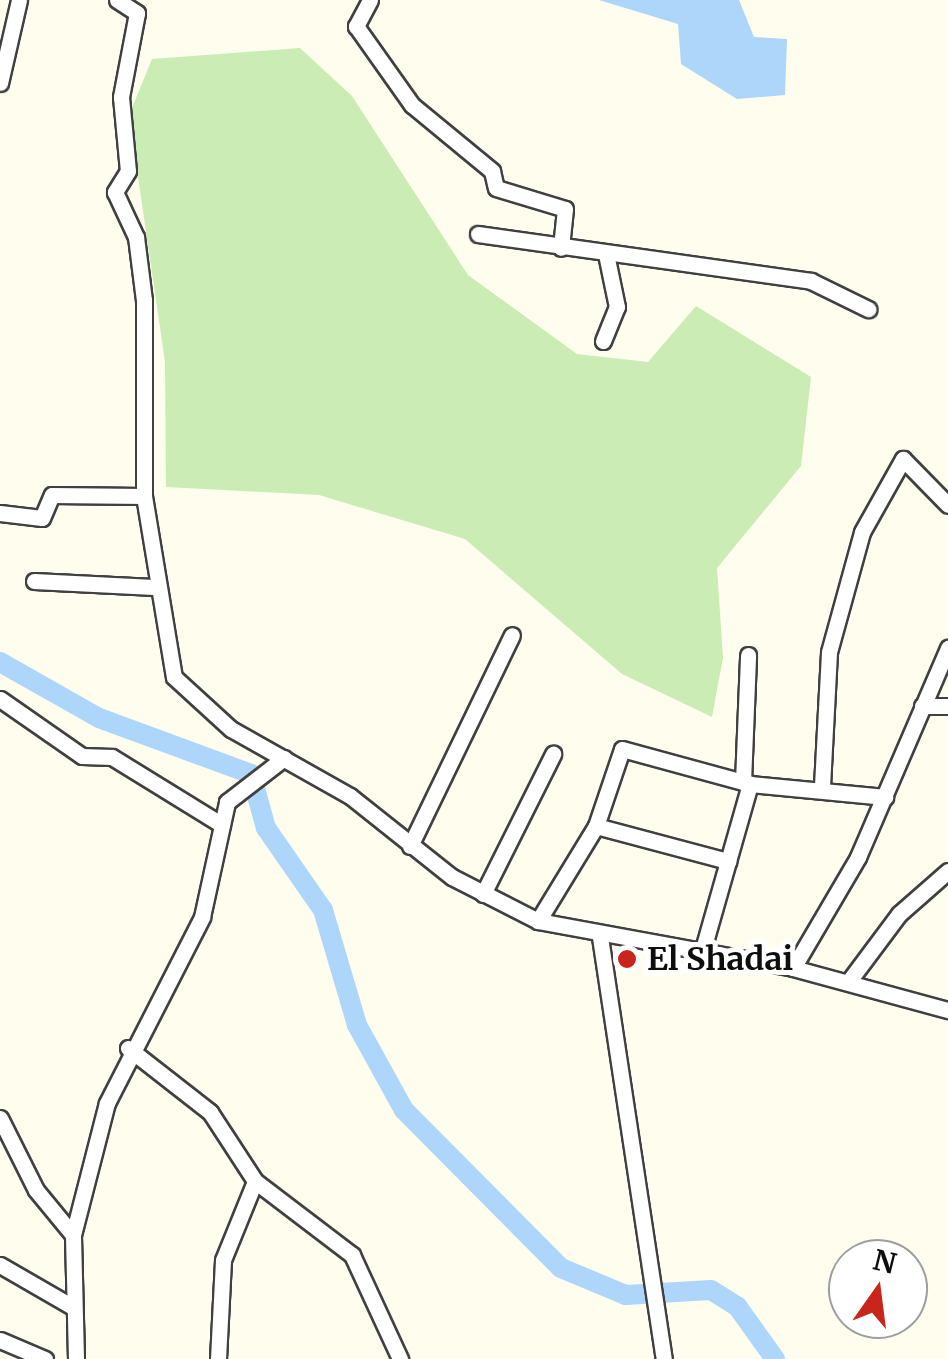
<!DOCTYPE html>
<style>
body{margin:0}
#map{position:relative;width:948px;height:1359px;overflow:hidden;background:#fffdee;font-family:Merriweather,serif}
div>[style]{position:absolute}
.green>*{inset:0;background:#cbecb4}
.water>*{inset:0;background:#aed6fb}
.river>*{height:20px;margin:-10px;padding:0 10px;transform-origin:10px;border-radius:10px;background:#aed6fb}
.roads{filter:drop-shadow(2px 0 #404040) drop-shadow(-2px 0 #404040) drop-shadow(0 2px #404040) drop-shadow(0 -2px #404040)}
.minor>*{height:15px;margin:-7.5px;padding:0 7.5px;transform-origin:7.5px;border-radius:7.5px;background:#fff}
.dots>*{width:28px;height:28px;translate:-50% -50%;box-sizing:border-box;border:5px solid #fff;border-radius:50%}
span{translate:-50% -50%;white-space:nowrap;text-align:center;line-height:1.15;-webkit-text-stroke:10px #fff;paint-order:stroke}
.poi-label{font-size:32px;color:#0d0d0d;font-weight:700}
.left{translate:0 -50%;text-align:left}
.north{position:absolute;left:828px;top:1239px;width:100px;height:100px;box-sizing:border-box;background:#fff;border:2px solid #9e9e9e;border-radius:50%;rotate:14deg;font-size:28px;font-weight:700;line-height:40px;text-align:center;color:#0d0d0d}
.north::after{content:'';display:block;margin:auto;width:35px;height:45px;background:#c8261b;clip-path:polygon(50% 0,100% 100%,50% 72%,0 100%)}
</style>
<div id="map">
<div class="green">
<i style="clip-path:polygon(300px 48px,352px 96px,468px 275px,577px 354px,648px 362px,696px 306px,811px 377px,801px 466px,717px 568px,723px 658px,712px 717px,622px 674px,465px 539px,319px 495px,166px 487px,165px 362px,129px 115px,152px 59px)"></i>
</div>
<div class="water">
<i style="clip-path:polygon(599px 0,739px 0,754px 37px,787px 39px,785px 95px,737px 99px,681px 64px,678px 24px)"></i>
</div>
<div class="river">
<i style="left:0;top:662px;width:114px;rotate:29.5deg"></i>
<i style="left:99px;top:718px;width:162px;rotate:20.2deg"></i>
<i style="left:251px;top:774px;width:56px;rotate:74.5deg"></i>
<i style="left:266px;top:828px;width:100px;rotate:55.2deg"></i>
<i style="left:323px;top:910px;width:120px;rotate:73.5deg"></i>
<i style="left:357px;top:1025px;width:97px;rotate:61.1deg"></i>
<i style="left:404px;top:1110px;width:223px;rotate:45.2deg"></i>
<i style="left:561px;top:1268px;width:70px;rotate:22.6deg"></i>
<i style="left:626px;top:1295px;width:85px;rotate:-3.4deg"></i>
<i style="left:711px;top:1290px;width:31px;rotate:32deg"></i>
<i style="left:737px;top:1306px;width:65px;rotate:54.4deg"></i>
</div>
<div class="roads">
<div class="minor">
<i style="left:117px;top:0;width:24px;rotate:33deg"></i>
<i style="left:137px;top:13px;width:86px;rotate:100.8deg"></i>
<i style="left:121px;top:97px;width:74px;rotate:84.6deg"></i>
<i style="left:128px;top:171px;width:25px;rotate:122deg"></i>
<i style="left:115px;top:192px;width:50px;rotate:65deg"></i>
<i style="left:136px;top:237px;width:64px;rotate:82.8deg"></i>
<i style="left:144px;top:300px;width:196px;rotate:90deg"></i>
<i style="left:144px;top:496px;width:183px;rotate:80.6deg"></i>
<i style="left:174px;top:677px;width:77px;rotate:42.4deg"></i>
<i style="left:231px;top:729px;width:137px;rotate:29.4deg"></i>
<i style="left:350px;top:796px;width:130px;rotate:38.5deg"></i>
<i style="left:452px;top:877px;width:97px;rotate:27.1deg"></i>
<i style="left:538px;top:921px;width:259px;rotate:10.4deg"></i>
<i style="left:793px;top:968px;width:161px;rotate:15.2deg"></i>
<i style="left:370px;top:0;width:30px;rotate:118deg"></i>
<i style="left:356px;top:26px;width:97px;rotate:54.7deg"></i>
<i style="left:412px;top:105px;width:104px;rotate:39.5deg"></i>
<i style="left:492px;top:171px;width:17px;rotate:77deg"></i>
<i style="left:496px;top:188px;width:72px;rotate:16.9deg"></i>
<i style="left:565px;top:209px;width:39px;rotate:96deg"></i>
<i style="left:0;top:83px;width:85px;rotate:-77.1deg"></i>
<i style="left:478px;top:234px;width:336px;rotate:8deg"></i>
<i style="left:811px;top:281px;width:64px;rotate:26.2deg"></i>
<i style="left:603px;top:341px;width:37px;rotate:-68deg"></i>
<i style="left:617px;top:307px;width:54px;rotate:-101.7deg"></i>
<i style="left:0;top:513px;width:42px;rotate:6.8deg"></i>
<i style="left:42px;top:518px;width:25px;rotate:-67deg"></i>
<i style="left:52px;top:495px;width:92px;rotate:0.6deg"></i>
<i style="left:34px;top:581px;width:120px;rotate:2.9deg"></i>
<i style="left:0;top:699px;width:100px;rotate:34.8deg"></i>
<i style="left:82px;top:756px;width:30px;rotate:2deg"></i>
<i style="left:112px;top:757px;width:129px;rotate:31.7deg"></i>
<i style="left:922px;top:706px;width:26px"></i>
<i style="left:743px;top:782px;width:127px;rotate:-87.7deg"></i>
<i style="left:822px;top:786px;width:134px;rotate:-87deg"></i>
<i style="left:829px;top:652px;width:124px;rotate:-74.6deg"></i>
<i style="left:862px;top:532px;width:84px;rotate:-60.7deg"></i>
<i style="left:903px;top:459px;width:64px;rotate:45.6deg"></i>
<i style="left:596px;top:826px;width:137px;rotate:14.9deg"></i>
<i style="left:410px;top:846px;width:234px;rotate:-64.2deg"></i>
<i style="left:483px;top:894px;width:157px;rotate:-63.4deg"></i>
<i style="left:538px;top:921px;width:111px;rotate:-58.6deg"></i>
<i style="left:596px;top:826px;width:81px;rotate:-71.3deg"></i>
<i style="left:622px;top:749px;width:133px;rotate:15.3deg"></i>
<i style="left:750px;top:784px;width:136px;rotate:5.5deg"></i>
<i style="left:600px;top:937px;width:427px;rotate:81.4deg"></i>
<i style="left:703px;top:949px;width:172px;rotate:-74.1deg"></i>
<i style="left:793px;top:968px;width:129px;rotate:-59.6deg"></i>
<i style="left:858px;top:857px;width:228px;rotate:-66.7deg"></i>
<i style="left:849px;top:981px;width:84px;rotate:-53.3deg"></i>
<i style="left:899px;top:914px;width:65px;rotate:-41.3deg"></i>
<i style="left:128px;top:1048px;width:104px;rotate:38deg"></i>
<i style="left:210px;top:1112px;width:82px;rotate:56.9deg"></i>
<i style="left:255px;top:1181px;width:122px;rotate:37.3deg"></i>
<i style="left:352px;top:1255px;width:115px;rotate:65.2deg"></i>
<i style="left:0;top:1118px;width:80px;rotate:63.4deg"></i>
<i style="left:36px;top:1190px;width:58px;rotate:50.6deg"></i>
<i style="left:0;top:1265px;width:82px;rotate:30deg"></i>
<i style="left:0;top:1340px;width:49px;rotate:22.9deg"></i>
<i style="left:76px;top:1359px;width:124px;rotate:-91.4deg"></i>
<i style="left:73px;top:1235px;width:136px;rotate:-75.6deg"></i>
<i style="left:107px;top:1103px;width:209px;rotate:-62.9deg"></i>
<i style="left:202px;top:917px;width:118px;rotate:-77.7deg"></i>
<i style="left:227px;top:802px;width:72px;rotate:-37.7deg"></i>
<i style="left:218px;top:1359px;width:99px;rotate:-87.1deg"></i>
<i style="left:223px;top:1260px;width:85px;rotate:-67.9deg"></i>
</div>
</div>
<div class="dots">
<i style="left:627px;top:959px;background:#c8261b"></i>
</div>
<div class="poi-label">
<span class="left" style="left:647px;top:959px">El Shadai</span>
</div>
<div class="north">N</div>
</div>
